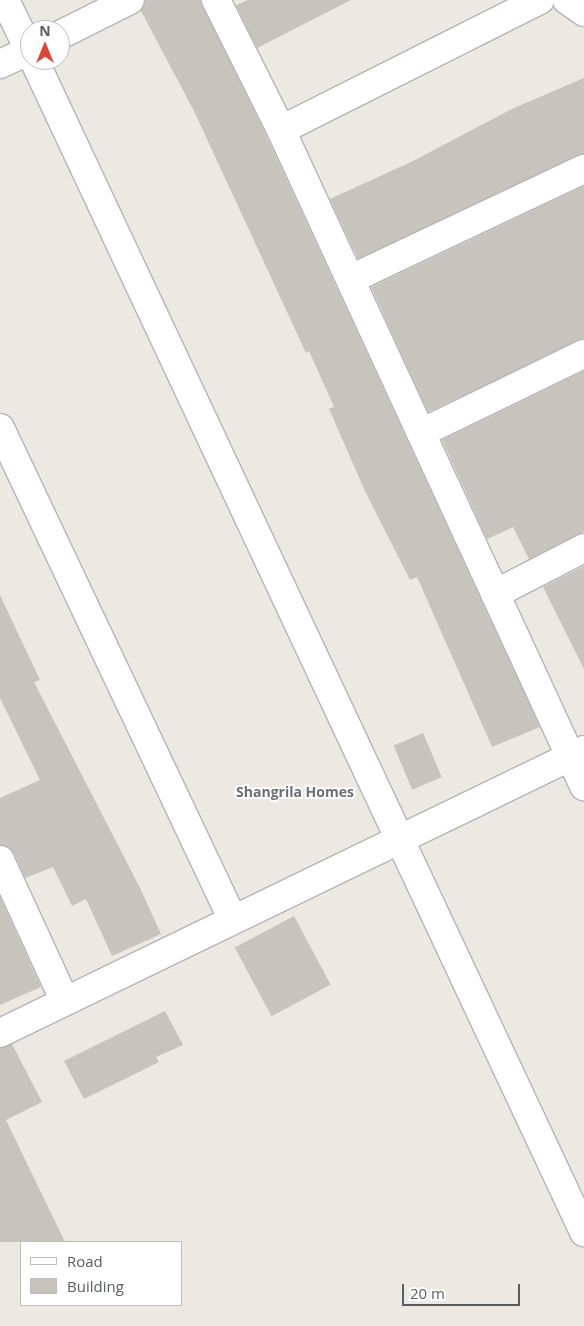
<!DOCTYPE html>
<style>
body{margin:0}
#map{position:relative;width:584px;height:1326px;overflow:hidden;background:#ebe9e1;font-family:"Open Sans",sans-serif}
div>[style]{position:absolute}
.building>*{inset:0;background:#c7c4be;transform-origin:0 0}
.roads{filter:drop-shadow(1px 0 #b2b4b8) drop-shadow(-1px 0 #b2b4b8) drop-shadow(0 1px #b2b4b8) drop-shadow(0 -1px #b2b4b8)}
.street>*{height:28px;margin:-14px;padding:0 14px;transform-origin:14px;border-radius:14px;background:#fff}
span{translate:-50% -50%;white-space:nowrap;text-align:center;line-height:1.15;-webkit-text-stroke:4px #fff;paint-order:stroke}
.neighbourhood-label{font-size:14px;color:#6b6f73;font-weight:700}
.legend{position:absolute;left:20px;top:1241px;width:162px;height:65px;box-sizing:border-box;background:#fff;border:1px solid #bdbec0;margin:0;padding:6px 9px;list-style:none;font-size:15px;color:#5a5d61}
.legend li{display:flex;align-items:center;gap:10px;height:25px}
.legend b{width:25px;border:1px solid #bdbec0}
.north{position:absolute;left:20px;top:20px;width:50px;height:50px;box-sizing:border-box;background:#fff;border:1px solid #bdbec0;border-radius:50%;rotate:0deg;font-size:14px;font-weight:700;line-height:20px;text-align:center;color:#5a5d61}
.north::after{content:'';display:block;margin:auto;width:18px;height:22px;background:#da4739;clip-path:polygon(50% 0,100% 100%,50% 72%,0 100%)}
.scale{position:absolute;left:402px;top:1284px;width:118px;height:22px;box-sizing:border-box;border:2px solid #5a5d61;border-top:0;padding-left:6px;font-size:15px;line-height:18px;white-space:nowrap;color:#5a5d61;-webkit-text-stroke:4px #fff;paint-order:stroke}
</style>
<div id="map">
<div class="building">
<i style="clip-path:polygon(145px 0,200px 0,267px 137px,540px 727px,492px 747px,417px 577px,410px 580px,365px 491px,329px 409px,334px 407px,309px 351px,306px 353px,194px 111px,141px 11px)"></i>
<i style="clip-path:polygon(248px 0,351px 0,257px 48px,236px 5px)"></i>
<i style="clip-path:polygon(584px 78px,584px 154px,358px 259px,330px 199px,413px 161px,514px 108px)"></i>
<i style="clip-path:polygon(584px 186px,584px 339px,428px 412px,371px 287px)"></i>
<i style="clip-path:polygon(584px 371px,584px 532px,529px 559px,513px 527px,487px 539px,442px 440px)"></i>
<i style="clip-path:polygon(584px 566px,584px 669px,543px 587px)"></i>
<i style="clip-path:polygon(0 595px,40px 680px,34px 682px,140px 888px,161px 934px,112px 956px,86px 899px,72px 906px,53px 867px,25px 878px,14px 853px,0 845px,0 798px,40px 780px,0 698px)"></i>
<i style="left:423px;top:733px;width:48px;height:32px;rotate:67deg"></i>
<i style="clip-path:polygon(0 897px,41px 987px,0 1005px)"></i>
<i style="left:294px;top:916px;width:78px;height:67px;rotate:62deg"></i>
<i style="clip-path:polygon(165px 1011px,183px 1045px,156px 1057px,159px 1062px,84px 1099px,64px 1061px)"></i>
<i style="clip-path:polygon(12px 1044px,42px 1102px,6px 1120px,65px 1242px,0 1242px,0 1048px)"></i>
</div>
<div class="roads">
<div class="street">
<i style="left:5px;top:0;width:58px;rotate:64.3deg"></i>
<i style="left:216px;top:0;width:145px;rotate:63.4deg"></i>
<i style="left:281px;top:130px;width:723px;rotate:65.21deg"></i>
<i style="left:567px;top:0;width:21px;rotate:35deg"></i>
<i style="left:60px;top:35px;width:78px;rotate:-26.6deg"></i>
<i style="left:34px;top:60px;width:1295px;rotate:64.86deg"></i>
<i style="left:0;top:64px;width:33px;rotate:-25deg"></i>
<i style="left:281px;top:130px;width:290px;rotate:-26.7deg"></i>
<i style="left:351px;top:279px;width:258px;rotate:-25.3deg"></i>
<i style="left:0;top:428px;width:544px;rotate:64.66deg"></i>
<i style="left:421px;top:433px;width:181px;rotate:-25.9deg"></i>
<i style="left:495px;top:594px;width:100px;rotate:-27.3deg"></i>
<i style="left:0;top:860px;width:155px;rotate:65.3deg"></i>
<i style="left:0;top:1033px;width:649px;rotate:-25.85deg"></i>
</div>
</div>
<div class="neighbourhood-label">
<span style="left:295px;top:792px">Shangrila Homes</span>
</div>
<ul class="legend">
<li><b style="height:6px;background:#fff"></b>Road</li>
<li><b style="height:14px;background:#c7c4be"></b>Building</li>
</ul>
<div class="north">N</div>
<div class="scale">20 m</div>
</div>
